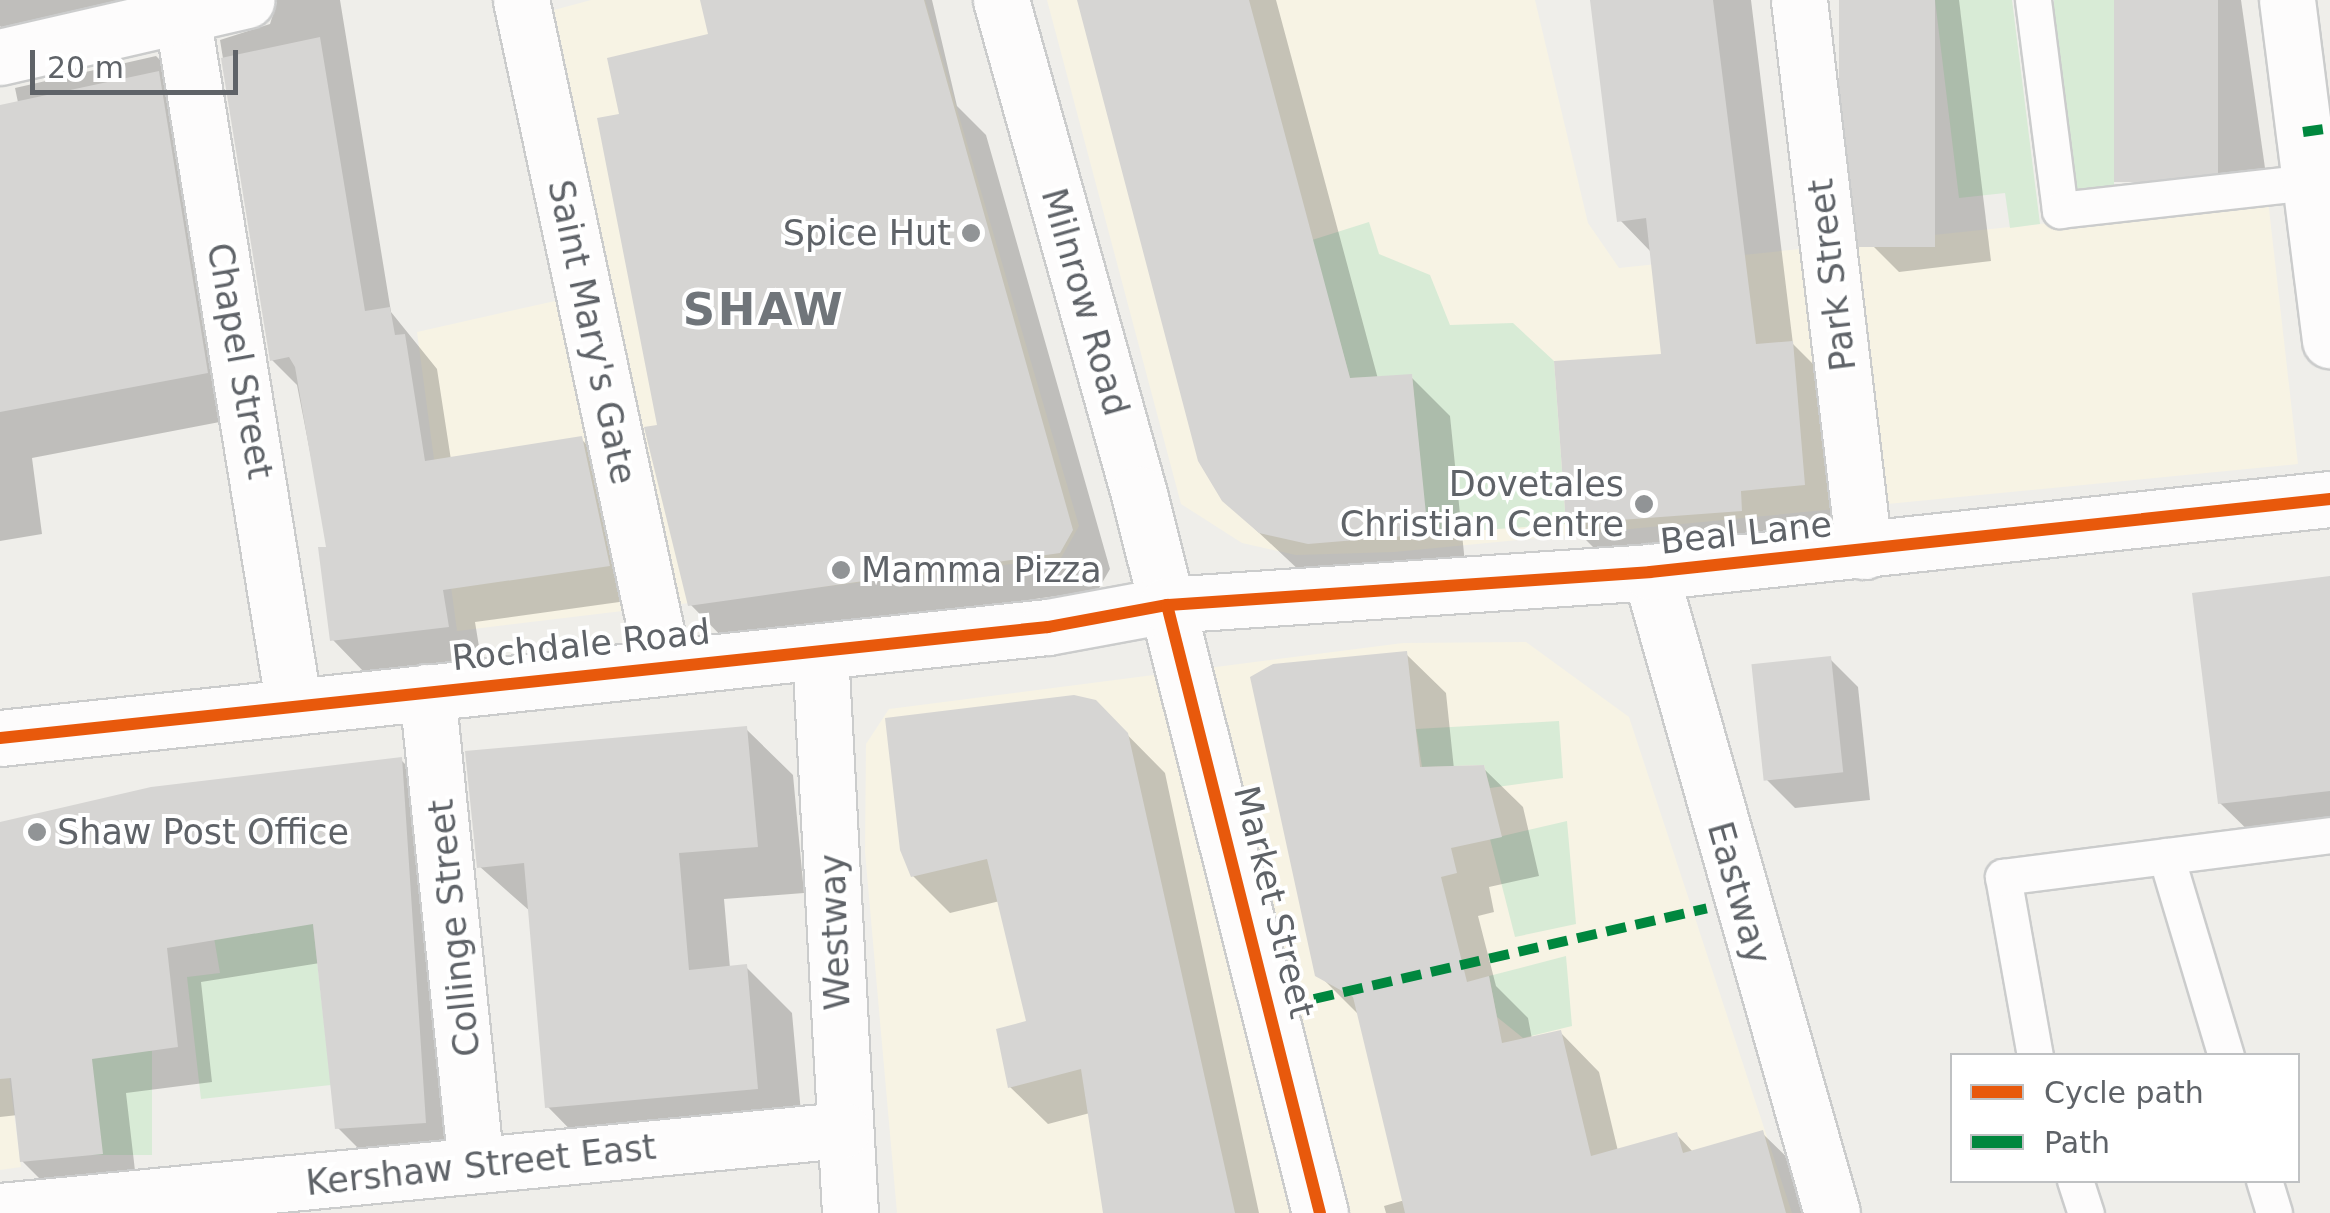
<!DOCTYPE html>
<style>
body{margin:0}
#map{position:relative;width:2330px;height:1213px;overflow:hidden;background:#efeeea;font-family:"DejaVu Sans",sans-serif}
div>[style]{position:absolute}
.commercial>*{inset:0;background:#f7f3e4}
.green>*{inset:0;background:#d8ebd6;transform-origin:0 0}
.shadow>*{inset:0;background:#0003}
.building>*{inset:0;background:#d6d5d3;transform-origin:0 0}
.roads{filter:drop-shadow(2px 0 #cbcccc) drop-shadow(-2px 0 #cbcccc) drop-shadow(0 2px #cbcccc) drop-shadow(0 -2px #cbcccc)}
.service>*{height:35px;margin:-17.5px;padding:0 17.5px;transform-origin:17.5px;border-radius:17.5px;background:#fdfcfc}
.minor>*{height:55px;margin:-27.5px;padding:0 27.5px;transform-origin:27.5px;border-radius:27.5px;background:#fdfcfc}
.tertiary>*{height:55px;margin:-27.5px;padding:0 27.5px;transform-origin:27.5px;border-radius:27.5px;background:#fdfcfc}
.quiet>*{height:10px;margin-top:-5px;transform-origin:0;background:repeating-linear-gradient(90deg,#00873e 0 20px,transparent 0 30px)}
.cycleway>*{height:12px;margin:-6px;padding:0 6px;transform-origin:6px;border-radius:6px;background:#e8590c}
.dots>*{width:28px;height:28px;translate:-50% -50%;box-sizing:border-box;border:5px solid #fff;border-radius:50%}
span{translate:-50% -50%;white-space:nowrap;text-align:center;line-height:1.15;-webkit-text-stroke:8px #fff;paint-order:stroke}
.poi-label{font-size:35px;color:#5f6368}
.right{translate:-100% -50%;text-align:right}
.left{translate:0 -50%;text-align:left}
.street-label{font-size:35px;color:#5f6368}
.district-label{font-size:45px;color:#70757a;font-weight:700;letter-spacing:2.5px}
.legend{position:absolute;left:1950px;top:1053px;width:350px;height:130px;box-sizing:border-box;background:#fff;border:2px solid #bfc1c3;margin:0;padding:12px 18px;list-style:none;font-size:30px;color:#5f6368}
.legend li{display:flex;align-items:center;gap:20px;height:50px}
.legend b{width:50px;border:2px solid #bfc1c3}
.scale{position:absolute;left:30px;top:50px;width:208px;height:45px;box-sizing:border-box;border:5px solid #5f6368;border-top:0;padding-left:12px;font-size:30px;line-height:35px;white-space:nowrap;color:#5f6368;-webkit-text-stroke:8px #fff;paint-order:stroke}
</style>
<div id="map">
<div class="commercial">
<i style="clip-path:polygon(591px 0,925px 0,1079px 526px,1061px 558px,457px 631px,417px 332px,613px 288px,554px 10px)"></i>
<i style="clip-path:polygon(1047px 0,1535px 0,1588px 223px,1619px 268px,2268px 200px,2298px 464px,1394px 552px,1296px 555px,1242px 543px,1181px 504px)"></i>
<i style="clip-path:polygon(1526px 642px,1629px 717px,1792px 1213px,897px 1213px,865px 852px,866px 744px,889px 709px,1403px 643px)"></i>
<i style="clip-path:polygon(0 1005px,21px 1167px,0 1170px)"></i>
</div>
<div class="green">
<i style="clip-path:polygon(1935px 0,2012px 0,2040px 224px,2010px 228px,2005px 193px,1959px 198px)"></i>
<i style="left:2054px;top:0;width:60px;height:199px"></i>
<i style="clip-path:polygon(1369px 222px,1379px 254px,1430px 275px,1450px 325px,1513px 323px,1554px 361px,1566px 524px,1427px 534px,1412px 375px,1350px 378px,1312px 240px)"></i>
<i style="clip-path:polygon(1559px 721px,1563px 778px,1490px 788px,1484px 765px,1422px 767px,1416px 729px)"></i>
<i style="clip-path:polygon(1567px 821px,1576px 924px,1515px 937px,1490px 839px)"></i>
<i style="clip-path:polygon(311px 907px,331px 1085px,201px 1099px,187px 977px,220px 973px,211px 920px)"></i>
<i style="clip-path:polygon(1566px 956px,1572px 1026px,1523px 1038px,1497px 1017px,1489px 976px)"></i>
<i style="left:92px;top:1051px;width:60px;height:104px"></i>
</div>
<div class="shadow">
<i style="clip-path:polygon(0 0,340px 0,391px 312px,437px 369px,451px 460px,581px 439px,614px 471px,641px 599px,475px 622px,481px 659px,365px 673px,333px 640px,329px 549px,297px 385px,272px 360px,220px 40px,270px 24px,277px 2px,31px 57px,0 26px)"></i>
<i style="clip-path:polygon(702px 0,932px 0,957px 106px,986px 135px,1110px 569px,1098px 590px,728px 643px,690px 604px,647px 429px,660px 427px,622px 116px,711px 36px)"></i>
<i style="clip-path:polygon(1080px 0,1276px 0,1378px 379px,1411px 377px,1450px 416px,1466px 573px,1301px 572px,1224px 500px)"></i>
<i style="clip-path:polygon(1593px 0,1751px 0,1793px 344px,1836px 387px,1848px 528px,1613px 567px,1569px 523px,1663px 356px,1652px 253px,1620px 220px)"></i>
<i style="clip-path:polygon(1842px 0,1959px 0,1991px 261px,1899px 272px,1871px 244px)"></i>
<i style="clip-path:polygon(2117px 0,2241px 0,2269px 196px,2170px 207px,2142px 178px)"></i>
<i style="clip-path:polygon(156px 56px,200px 100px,251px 416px,32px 458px,42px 534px,0 541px,0 117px,20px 112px,15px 88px)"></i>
<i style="clip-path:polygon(2330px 578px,2330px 834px,2260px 842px,2220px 803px)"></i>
<i style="clip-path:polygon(1406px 654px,1446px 693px,1454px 769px,1483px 768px,1523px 807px,1539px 876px,1489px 887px,1494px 912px,1478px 916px,1496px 986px,1528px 1018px,1532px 1039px,1560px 1032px,1599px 1072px,1618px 1151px,1677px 1135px,1693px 1152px,1762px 1133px,1802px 1172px,1813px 1213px,1386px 1213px,1384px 1206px,1405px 1200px,1358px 1014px,1318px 974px)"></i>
<i style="clip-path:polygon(1830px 659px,1858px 687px,1870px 800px,1795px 808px,1766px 779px)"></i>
<i style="clip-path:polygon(1095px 702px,1165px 773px,1259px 1213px,1106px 1213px,1090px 1113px,1048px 1124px,1010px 1087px,1029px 1023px,1000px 901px,950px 913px,913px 876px)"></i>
<i style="clip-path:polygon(746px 729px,793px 775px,804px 893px,724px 899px,730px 968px,746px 967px,792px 1013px,803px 1135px,594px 1154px,548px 1107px,531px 912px,479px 866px)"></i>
<i style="clip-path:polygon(401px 760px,436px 795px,460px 1157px,373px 1163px,338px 1128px,320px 963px,201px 982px,212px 1082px,126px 1093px,137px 1188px,57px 1196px,22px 1161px,18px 1115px,0 1117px,0 826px)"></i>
</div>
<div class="building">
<i style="clip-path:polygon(700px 0,924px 0,1073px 530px,1060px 553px,688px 606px,644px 427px,657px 425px,597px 118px,619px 114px,607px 58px,708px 34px)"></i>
<i style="clip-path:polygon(1077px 0,1249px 0,1350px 378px,1412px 374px,1428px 534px,1308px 544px,1259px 533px,1222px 501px,1198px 461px)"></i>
<i style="clip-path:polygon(1590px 0,1713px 0,1756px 344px,1793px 341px,1805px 485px,1741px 491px,1742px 511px,1566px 524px,1554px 361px,1661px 354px,1646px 218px,1617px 222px)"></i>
<i style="left:1839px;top:0;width:96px;height:247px"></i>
<i style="left:2114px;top:0;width:104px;height:182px"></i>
<i style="clip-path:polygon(320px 37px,365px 311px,390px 307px,395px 335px,405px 334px,425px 461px,582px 436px,610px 566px,443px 590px,449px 627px,330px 641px,318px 547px,326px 547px,295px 367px,289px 357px,270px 361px,221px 58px)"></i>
<i style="clip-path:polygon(159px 71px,208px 373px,0 412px,0 105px)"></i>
<i style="clip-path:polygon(2330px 576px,2330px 791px,2218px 804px,2192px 593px)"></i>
<i style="clip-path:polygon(1407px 651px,1420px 767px,1484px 765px,1502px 837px,1451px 848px,1457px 873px,1441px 877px,1467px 982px,1489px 976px,1502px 1043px,1561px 1030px,1591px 1156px,1677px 1132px,1683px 1153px,1763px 1130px,1786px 1213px,1405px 1213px,1353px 997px,1315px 976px,1250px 677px,1273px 664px)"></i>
<i style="left:1831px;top:656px;width:117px;height:80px;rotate:84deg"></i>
<i style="clip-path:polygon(1074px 695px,1096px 700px,1128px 733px,1235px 1213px,1103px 1213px,1081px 1069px,1008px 1088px,996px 1029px,1026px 1021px,987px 859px,911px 877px,900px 850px,885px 718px)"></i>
<i style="clip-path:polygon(747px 726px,758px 847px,679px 853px,689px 970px,747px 964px,758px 1089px,545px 1108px,524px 863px,477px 868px,465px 751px)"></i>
<i style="clip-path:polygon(402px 757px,426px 1123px,335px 1129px,313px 924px,167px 948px,178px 1047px,92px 1059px,103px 1154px,20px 1162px,11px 1078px,0 1079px,0 822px,151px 787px)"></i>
</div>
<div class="roads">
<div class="service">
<i style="left:2033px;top:0;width:212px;rotate:82.7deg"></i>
<i style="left:2060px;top:210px;width:250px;rotate:-6.4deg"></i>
<i style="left:2166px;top:856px;width:209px;rotate:73.3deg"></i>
<i style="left:2035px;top:1056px;width:182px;rotate:-100.1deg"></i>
<i style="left:2003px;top:877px;width:330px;rotate:-7.3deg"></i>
<i style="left:2075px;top:1180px;width:35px;rotate:72deg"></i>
<i style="left:2264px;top:1180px;width:34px;rotate:73deg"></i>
</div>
<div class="minor">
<i style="left:521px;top:0;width:679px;rotate:77.93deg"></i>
<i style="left:1799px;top:0;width:555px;rotate:83.27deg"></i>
<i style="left:2287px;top:0;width:343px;rotate:82.8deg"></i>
<i style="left:182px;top:15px;width:701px;rotate:80.81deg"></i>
<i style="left:0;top:57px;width:253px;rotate:-13deg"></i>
<i style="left:1650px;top:572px;width:666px;rotate:74.15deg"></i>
<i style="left:820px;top:652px;width:562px;rotate:86.94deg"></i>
<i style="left:427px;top:692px;width:475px;rotate:84.1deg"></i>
<i style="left:0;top:1211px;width:846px;rotate:-5.49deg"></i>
</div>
<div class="tertiary">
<i style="left:1001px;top:0;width:513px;rotate:74.39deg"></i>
<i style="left:1139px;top:494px;width:741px;rotate:75.87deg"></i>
<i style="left:0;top:738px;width:1054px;rotate:-6.05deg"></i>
<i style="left:1048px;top:627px;width:121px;rotate:-10.5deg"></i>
<i style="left:1167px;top:605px;width:484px;rotate:-3.9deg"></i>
<i style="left:1650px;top:572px;width:684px;rotate:-6.13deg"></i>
</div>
</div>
<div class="quiet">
<i style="left:2303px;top:132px;width:27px;rotate:-8deg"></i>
<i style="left:1314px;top:999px;width:403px;rotate:-13deg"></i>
</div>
<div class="cycleway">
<i style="left:1167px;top:605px;width:627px;rotate:75.88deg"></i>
<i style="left:0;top:738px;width:1054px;rotate:-6.05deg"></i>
<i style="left:1048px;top:627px;width:121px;rotate:-10.5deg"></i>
<i style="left:1167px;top:605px;width:484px;rotate:-3.9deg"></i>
<i style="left:1650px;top:572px;width:684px;rotate:-6.13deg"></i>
</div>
<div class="dots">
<i style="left:971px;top:233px;background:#919496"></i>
<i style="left:1644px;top:504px;background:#919496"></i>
<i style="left:841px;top:570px;background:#919496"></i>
<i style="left:37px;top:832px;background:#919496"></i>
</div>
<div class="poi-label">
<span class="right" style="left:951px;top:233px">Spice Hut</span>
<span class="right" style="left:1624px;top:504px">Dovetales<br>Christian Centre</span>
<span class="left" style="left:861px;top:570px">Mamma Pizza</span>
<span class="left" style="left:57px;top:832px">Shaw Post Office</span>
</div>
<div class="street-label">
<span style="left:1832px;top:275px;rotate:-97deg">Park Street</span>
<span style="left:1085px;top:302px;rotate:74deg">Milnrow Road</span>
<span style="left:592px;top:332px;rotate:78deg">Saint Mary's Gate</span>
<span style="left:240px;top:361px;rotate:80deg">Chapel Street</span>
<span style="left:1746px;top:533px;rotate:-6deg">Beal Lane</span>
<span style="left:581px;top:645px;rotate:-6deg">Rochdale Road</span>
<span style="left:1739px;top:893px;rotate:74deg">Eastway</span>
<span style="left:1274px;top:902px;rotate:76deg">Market Street</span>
<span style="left:454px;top:928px;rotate:-96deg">Collinge Street</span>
<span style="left:835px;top:932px;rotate:-92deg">Westway</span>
<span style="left:481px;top:1165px;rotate:-6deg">Kershaw Street East</span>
</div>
<div class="district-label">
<span style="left:764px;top:310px">SHAW</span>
</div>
<ul class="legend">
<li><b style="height:12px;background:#e8590c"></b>Cycle path</li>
<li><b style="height:12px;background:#00873e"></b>Path</li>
</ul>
<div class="scale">20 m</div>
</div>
